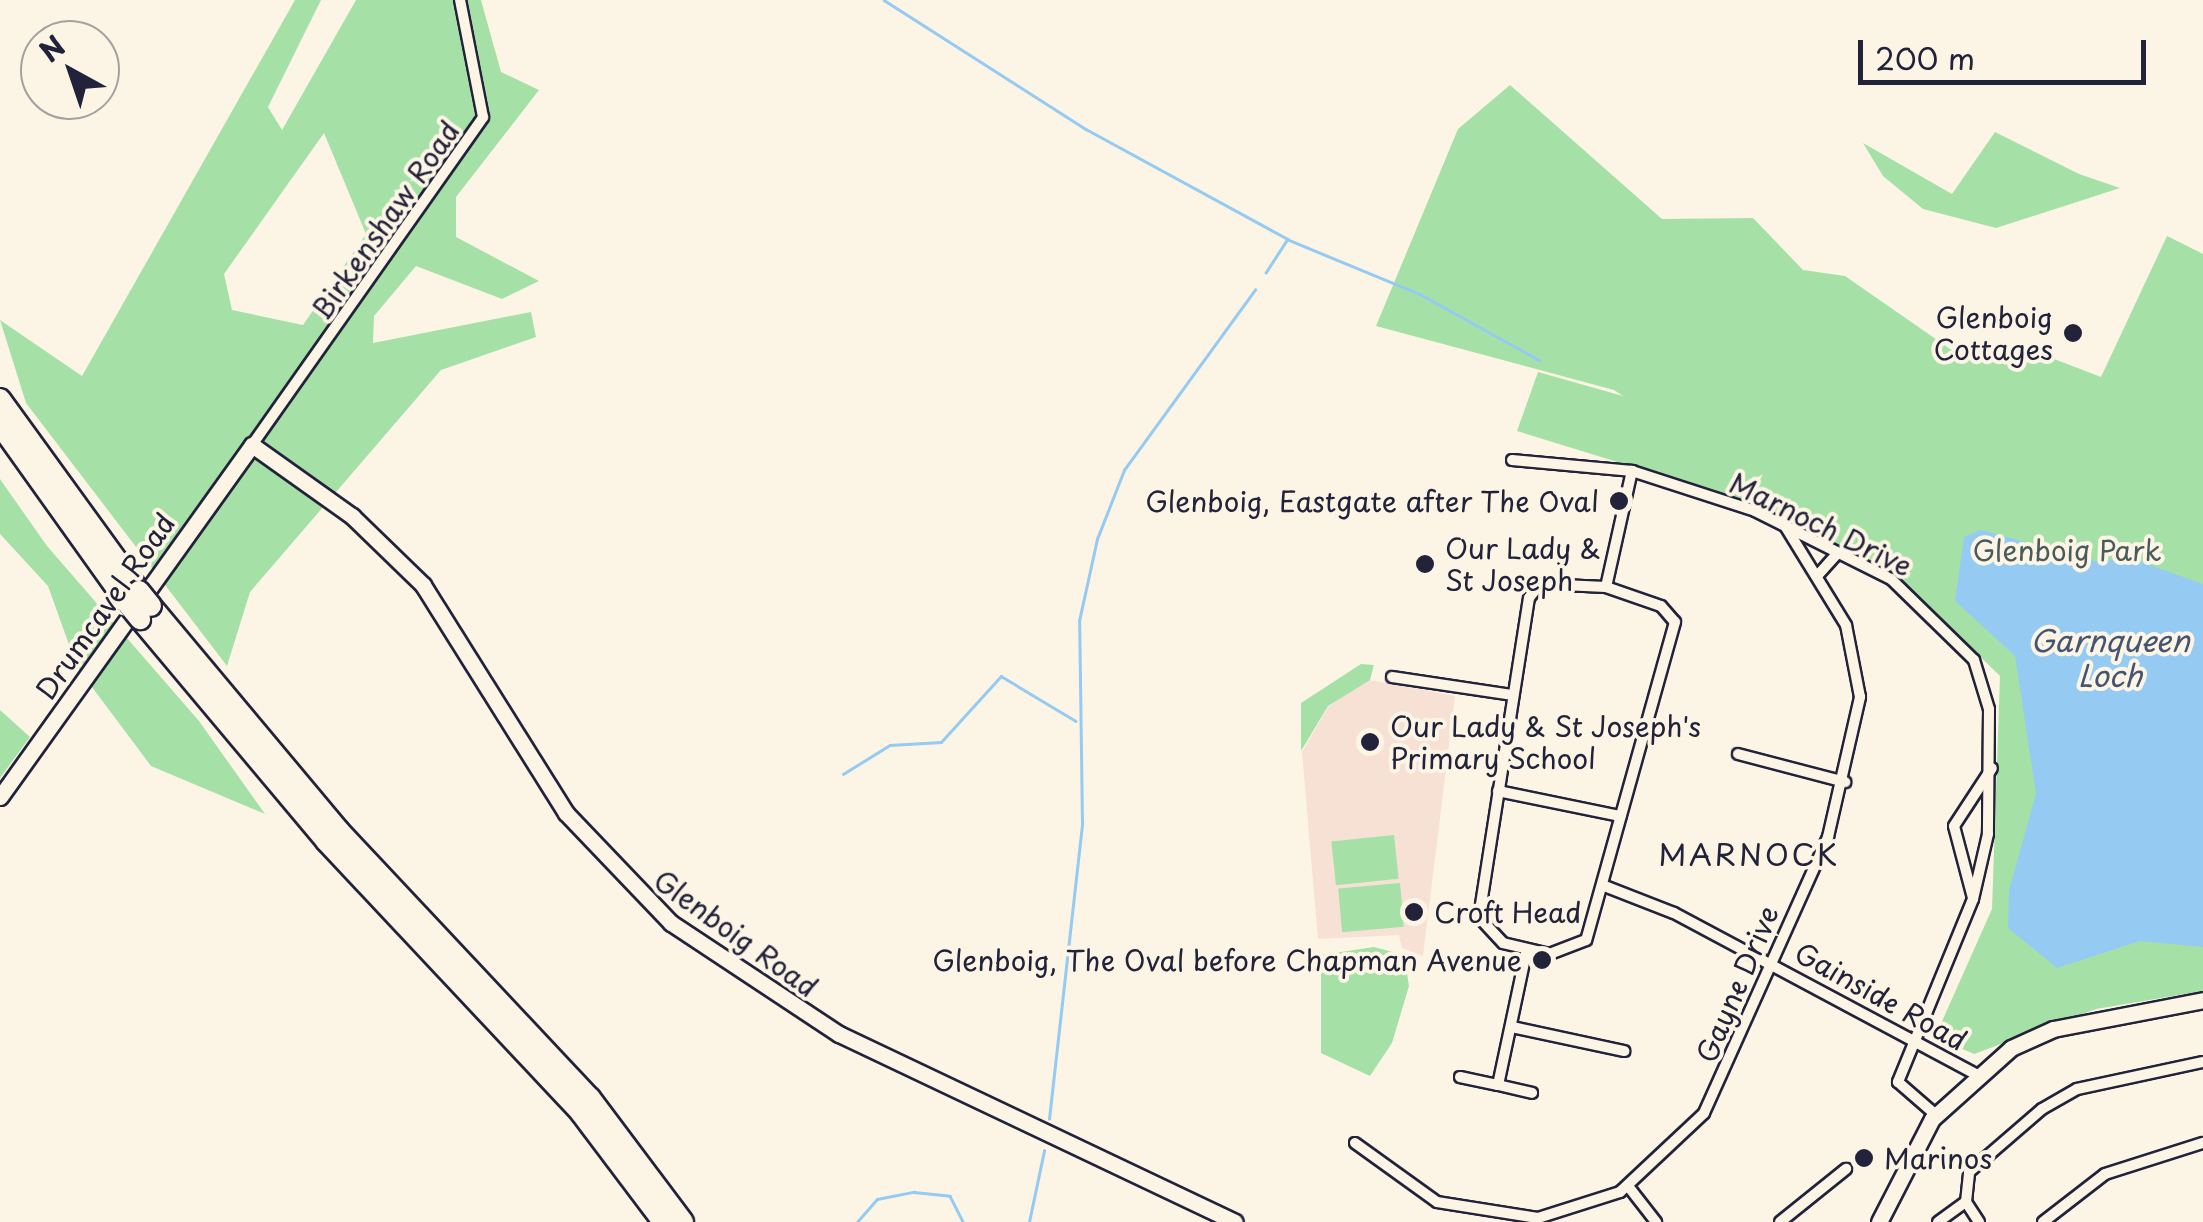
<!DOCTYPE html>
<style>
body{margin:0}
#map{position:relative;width:2203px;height:1222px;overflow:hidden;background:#fcf5e5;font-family:"Playpen Sans",sans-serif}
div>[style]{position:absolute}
.built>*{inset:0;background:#f7e0d4}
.green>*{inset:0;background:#a5e1a7;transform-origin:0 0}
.water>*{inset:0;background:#95caf3}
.stream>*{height:2.5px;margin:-1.25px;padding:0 1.25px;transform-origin:1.25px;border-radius:1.25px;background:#95caf3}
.roads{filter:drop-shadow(2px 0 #22223b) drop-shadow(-2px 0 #22223b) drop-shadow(0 2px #22223b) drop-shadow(0 -2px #22223b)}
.street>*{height:10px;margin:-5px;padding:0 5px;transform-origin:5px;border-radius:5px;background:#fcf5e5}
.secondary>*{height:15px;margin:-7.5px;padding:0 7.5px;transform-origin:7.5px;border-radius:7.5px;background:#fcf5e5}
.highway>*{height:20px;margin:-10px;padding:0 10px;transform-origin:10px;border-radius:10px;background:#fcf5e5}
.bridges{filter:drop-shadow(2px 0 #22223b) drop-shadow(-2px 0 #22223b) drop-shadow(0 2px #22223b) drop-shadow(0 -2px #22223b)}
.highway-bridge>*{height:20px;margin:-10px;padding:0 10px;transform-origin:10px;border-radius:10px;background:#fcf5e5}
.dots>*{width:28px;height:28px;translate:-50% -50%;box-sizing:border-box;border:5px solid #fcf5e5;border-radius:50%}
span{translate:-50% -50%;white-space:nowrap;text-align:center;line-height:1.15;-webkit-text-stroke:8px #fcf5e5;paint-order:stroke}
.street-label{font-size:28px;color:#22223b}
.poi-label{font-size:28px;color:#22223b}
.right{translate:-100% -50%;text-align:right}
.left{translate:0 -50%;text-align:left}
.park-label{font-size:28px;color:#495b5b}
.water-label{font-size:30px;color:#445472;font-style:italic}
.neighbourhood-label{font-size:30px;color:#22223b;letter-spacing:2.5px}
.north{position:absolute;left:20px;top:20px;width:100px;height:100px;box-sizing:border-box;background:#fcf5e5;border:2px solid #a5a1a1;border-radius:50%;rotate:320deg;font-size:28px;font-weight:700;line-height:40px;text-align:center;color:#22223b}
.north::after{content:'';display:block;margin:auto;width:35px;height:45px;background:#22223b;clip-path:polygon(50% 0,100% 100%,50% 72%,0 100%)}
.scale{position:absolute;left:1858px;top:40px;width:288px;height:45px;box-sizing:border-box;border:5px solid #22223b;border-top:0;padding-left:12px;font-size:30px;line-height:35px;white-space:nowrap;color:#22223b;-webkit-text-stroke:8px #fcf5e5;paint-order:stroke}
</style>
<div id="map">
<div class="built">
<i style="clip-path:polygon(1364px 679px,1455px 696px,1423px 956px,1402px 948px,1399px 935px,1318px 939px,1302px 752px,1328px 707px)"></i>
</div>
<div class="green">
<i style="clip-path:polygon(evenodd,295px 0,321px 0,268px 107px,282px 130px,356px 0,481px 0,501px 72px,539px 90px,456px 197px,456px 237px,539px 281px,502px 299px,416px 266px,374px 316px,373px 343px,531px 312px,536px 337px,441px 370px,250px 592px,227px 666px,26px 403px,0 320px,82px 376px,295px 0,324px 133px,366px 234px,303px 325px,232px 310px,224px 274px,324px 133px)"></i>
<i style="clip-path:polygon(1510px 85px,1662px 219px,1753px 218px,1803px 270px,1845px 276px,1953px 351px,2031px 350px,2101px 377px,2167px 236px,2203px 254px,2203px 991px,2096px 1009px,1974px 1054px,1935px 1037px,1992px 909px,2000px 676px,1891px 570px,1741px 500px,1517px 431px,1538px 372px,1623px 396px,1614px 390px,1376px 326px,1458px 129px)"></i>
<i style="clip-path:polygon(1995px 132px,2079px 174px,2120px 188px,1996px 228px,1923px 209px,1883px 176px,1863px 143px,1952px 194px)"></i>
<i style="clip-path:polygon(0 479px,47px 546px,199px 721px,265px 814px,151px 766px,77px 667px,48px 586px,0 534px)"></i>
<i style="clip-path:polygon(1361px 664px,1374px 665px,1370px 680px,1328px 706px,1301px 751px,1301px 703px)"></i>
<i style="clip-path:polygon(0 710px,30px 737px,0 778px)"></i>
<i style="left:1394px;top:835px;width:44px;height:63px;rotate:84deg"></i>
<i style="left:1400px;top:883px;width:44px;height:62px;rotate:85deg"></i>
<i style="clip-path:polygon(1374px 947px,1404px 955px,1409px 986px,1392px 1043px,1370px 1076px,1321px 1053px,1321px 955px)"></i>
</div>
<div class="water">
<i style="clip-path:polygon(1981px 530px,2098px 562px,2130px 558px,2203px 584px,2203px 947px,2140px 941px,2057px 968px,2008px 928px,2009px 890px,2036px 794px,2015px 656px,1955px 601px,1964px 537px)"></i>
</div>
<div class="stream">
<i style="left:884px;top:0;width:240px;rotate:32.6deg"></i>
<i style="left:1086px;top:129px;width:230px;rotate:28.6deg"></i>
<i style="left:1288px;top:239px;width:40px;rotate:122.9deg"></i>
<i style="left:1289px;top:240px;width:142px;rotate:22.4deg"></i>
<i style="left:1420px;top:294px;width:136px;rotate:29deg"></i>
<i style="left:843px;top:774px;width:55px;rotate:-31.7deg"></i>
<i style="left:890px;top:745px;width:51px;rotate:-3.4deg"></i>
<i style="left:941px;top:742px;width:89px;rotate:-47.7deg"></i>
<i style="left:1001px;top:676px;width:87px;rotate:31deg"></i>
<i style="left:1049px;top:1119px;width:297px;rotate:-83.6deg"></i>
<i style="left:1082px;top:824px;width:203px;rotate:-90.8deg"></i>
<i style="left:1079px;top:621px;width:84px;rotate:-77.6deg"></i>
<i style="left:1097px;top:539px;width:74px;rotate:-68.6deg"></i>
<i style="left:1124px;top:470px;width:223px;rotate:-54deg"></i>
<i style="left:857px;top:1222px;width:30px;rotate:-49deg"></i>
<i style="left:877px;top:1199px;width:38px;rotate:-11deg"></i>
<i style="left:914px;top:1192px;width:36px;rotate:6deg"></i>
<i style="left:950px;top:1196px;width:29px;rotate:63deg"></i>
<i style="left:1029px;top:1222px;width:73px;rotate:-78.1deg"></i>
</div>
<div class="roads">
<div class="street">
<i style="left:252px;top:445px;width:401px;rotate:-54.8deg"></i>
<i style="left:483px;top:117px;width:119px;rotate:-101.1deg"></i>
<i style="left:1512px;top:460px;width:121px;rotate:5.2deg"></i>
<i style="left:1632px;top:471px;width:129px;rotate:18deg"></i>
<i style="left:1755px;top:511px;width:152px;rotate:26.6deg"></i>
<i style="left:1891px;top:579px;width:116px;rotate:44.3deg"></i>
<i style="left:1974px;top:660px;width:51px;rotate:73deg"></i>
<i style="left:1989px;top:709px;width:125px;rotate:90.5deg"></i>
<i style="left:1988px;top:834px;width:67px;rotate:103deg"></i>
<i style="left:1973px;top:899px;width:198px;rotate:112.3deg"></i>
<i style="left:1898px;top:1082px;width:50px;rotate:41deg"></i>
<i style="left:1818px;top:575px;width:30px;rotate:-48deg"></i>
<i style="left:1540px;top:584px;width:66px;rotate:2.6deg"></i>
<i style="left:1606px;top:587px;width:58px;rotate:19.1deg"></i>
<i style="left:1661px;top:606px;width:21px;rotate:49deg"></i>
<i style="left:1675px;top:622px;width:330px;rotate:105.6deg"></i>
<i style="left:1586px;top:940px;width:39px;rotate:159deg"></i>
<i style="left:1550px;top:954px;width:48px;rotate:-166.8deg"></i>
<i style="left:1503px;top:943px;width:35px;rotate:-133deg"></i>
<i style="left:1479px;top:917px;width:323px;rotate:-81.1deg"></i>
<i style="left:1529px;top:598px;width:18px;rotate:-52deg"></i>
<i style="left:1606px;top:587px;width:119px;rotate:-77.4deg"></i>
<i style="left:1392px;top:677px;width:121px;rotate:8.5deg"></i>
<i style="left:1738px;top:754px;width:111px;rotate:14.7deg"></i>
<i style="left:1498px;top:791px;width:125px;rotate:11.6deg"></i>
<i style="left:1602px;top:885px;width:77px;rotate:21.3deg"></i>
<i style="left:1674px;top:913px;width:341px;rotate:28.1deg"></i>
<i style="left:1973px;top:898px;width:74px;rotate:-104.8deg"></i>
<i style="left:1954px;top:826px;width:69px;rotate:-56.8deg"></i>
<i style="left:1512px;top:1027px;width:115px;rotate:12.1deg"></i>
<i style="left:1460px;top:1077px;width:39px;rotate:12deg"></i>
<i style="left:1498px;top:1085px;width:135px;rotate:-78deg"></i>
<i style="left:1498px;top:1085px;width:35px;rotate:13deg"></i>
<i style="left:1355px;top:1143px;width:101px;rotate:35.7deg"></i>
<i style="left:1437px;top:1202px;width:102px;rotate:9deg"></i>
<i style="left:1538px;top:1218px;width:86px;rotate:-17.6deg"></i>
<i style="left:1620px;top:1192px;width:115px;rotate:-43.2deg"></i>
<i style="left:1704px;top:1113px;width:303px;rotate:-65.8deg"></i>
<i style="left:1828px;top:837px;width:144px;rotate:-77.1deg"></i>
<i style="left:1860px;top:697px;width:73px;rotate:-101deg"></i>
<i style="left:1846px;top:625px;width:116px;rotate:-121.6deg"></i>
<i style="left:1628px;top:1186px;width:46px;rotate:52.1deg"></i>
<i style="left:1780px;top:1222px;width:85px;rotate:-38.8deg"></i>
<i style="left:1938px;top:1222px;width:34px;rotate:-36deg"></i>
<i style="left:1979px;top:1222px;width:24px;rotate:-123deg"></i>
<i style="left:1966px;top:1202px;width:30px;rotate:-84deg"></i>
<i style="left:1969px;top:1172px;width:96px;rotate:-40.8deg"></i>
<i style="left:2042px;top:1109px;width:40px;rotate:-29.7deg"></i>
<i style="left:2077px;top:1089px;width:129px;rotate:-12.1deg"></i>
<i style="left:2043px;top:1222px;width:78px;rotate:-37.7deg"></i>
<i style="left:2105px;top:1174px;width:103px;rotate:-17.6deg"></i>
</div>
<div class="secondary">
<i style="left:0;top:797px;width:433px;rotate:-54.4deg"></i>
<i style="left:252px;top:445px;width:123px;rotate:35.4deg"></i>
<i style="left:352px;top:516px;width:99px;rotate:44.2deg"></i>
<i style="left:423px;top:585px;width:269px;rotate:57.9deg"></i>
<i style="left:566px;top:813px;width:152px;rotate:46.3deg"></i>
<i style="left:671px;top:923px;width:201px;rotate:33.5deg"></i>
<i style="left:839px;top:1034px;width:438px;rotate:25.4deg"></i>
<i style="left:1879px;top:1222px;width:116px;rotate:-62.8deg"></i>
<i style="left:1932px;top:1119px;width:106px;rotate:-41.9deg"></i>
<i style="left:2011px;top:1048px;width:46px;rotate:-24.3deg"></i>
<i style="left:2053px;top:1029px;width:153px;rotate:-10.9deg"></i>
</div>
<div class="highway">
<i style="left:0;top:399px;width:237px;rotate:54.1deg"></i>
<i style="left:0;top:425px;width:219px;rotate:54.5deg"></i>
<i style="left:151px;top:606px;width:293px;rotate:50.1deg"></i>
<i style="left:339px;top:831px;width:366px;rotate:46.8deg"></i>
<i style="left:590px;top:1098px;width:155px;rotate:53.1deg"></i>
<i style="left:140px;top:619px;width:290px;rotate:50deg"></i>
<i style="left:326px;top:841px;width:373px;rotate:46.8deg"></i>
<i style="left:581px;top:1113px;width:136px;rotate:53deg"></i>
</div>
</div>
<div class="bridges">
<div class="highway-bridge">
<i style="left:139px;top:591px;width:19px;rotate:51deg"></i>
<i style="left:127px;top:603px;width:21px;rotate:51deg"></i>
</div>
</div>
<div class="dots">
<i style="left:2073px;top:333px;background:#22223b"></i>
<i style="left:1619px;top:501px;background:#22223b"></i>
<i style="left:1425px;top:564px;background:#22223b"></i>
<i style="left:1370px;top:742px;background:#22223b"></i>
<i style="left:1414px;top:912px;background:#22223b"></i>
<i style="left:1542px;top:960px;background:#22223b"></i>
<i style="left:1864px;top:1158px;background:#22223b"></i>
</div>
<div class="street-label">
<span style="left:385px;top:220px;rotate:-55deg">Birkenshaw Road</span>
<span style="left:1821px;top:524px;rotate:26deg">Marnoch Drive</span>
<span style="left:105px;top:606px;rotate:-55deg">Drumcavel Road</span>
<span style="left:736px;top:933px;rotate:36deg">Glenboig Road</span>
<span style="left:1737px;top:984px;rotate:-67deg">Gayne Drive</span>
<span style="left:1881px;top:996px;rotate:29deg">Gainside Road</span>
</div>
<div class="poi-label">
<span class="right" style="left:2053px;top:333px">Glenboig<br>Cottages</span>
<span class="right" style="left:1599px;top:501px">Glenboig, Eastgate after The Oval</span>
<span class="left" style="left:1445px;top:564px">Our Lady &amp;<br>St Joseph</span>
<span class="left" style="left:1390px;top:742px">Our Lady &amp; St Joseph's<br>Primary School</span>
<span class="left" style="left:1434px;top:912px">Croft Head</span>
<span class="right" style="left:1522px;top:960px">Glenboig, The Oval before Chapman Avenue</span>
<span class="left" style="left:1884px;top:1158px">Marinos</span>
</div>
<div class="park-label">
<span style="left:2067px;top:550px">Glenboig Park</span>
</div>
<div class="water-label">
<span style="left:2110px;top:657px">Garnqueen<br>Loch</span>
</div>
<div class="neighbourhood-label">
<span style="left:1749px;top:854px">MARNOCK</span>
</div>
<div class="north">N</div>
<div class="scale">200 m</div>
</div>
